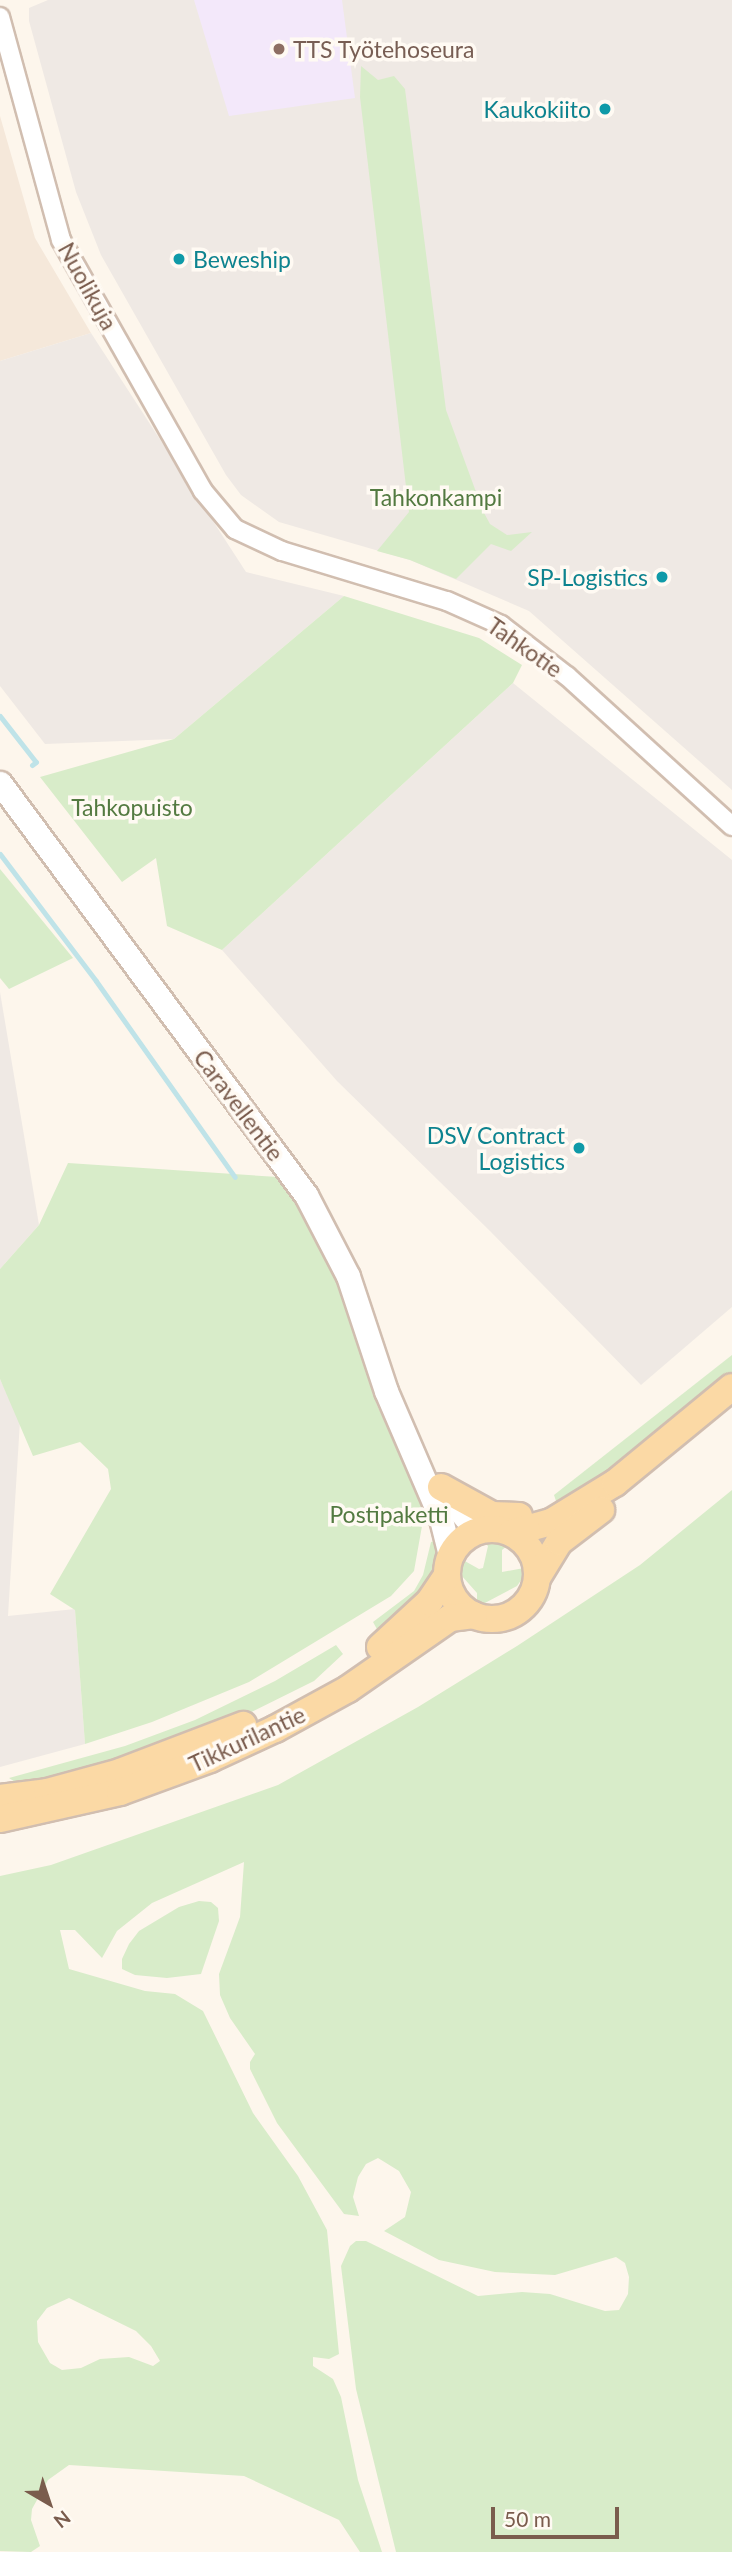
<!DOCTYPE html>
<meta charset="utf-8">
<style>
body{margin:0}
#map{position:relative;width:732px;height:2552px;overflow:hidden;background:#fdf6ec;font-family:Lato,sans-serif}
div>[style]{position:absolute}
.residential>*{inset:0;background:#f5e8da}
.industrial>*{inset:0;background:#efe9e4}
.education>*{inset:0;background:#f3e8fa}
.green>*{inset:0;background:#d8ecc9}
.stream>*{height:5px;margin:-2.5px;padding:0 2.5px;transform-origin:2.5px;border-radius:2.5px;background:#bfe3e8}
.roads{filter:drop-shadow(2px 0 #d1beb0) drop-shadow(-2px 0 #d1beb0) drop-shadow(0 2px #d1beb0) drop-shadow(0 -2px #d1beb0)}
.street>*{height:18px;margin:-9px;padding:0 9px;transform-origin:9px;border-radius:9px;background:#fff}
.secondary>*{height:23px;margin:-11.5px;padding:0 11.5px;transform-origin:11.5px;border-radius:11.5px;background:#fff}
.primary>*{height:26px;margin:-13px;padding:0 13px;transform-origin:13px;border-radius:13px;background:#fbd9a5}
.primary>.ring{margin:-13px;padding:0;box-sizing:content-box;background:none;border:26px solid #fbd9a5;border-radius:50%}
.dots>*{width:19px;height:19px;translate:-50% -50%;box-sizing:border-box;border:4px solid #fffaf3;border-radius:50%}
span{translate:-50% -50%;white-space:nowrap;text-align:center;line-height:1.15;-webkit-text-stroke:7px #fffaf3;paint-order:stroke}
.education-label{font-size:23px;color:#785e54}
.left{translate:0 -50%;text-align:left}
.culture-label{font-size:23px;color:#0d838f}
.right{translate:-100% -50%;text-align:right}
.street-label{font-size:23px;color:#7a5c4d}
.park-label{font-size:23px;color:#537a41}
.north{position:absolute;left:14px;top:2468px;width:70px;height:70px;-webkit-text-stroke:5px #fffaf3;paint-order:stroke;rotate:141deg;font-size:19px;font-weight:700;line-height:28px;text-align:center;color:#7a5c4d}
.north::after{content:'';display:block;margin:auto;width:24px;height:32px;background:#7a5c4d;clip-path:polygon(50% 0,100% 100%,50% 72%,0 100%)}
.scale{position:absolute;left:491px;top:2507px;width:128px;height:32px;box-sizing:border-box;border:4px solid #7a5c4d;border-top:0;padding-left:9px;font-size:21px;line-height:24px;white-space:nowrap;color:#7a5c4d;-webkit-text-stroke:5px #fffaf3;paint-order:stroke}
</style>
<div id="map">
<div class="residential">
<i style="clip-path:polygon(0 116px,35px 238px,91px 333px,0 361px)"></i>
</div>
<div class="industrial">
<i style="clip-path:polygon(48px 0,732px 0,732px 790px,529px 611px,410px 560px,279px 522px,241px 495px,226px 475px,101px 255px,76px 192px,29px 21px,29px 8px)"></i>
<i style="clip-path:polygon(91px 333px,246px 572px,344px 596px,174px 739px,45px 744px,0 686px,0 361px)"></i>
<i style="clip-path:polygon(513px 683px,732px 860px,732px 1307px,641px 1385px,490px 1231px,337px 1081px,222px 950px)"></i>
<i style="clip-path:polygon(0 992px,39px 1225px,0 1269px)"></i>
<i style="clip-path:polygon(0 1379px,20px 1421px,8px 1616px,75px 1609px,85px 1744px,0 1767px)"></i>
</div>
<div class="education">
<i style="clip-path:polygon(194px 0,342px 0,355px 98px,229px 116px)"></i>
</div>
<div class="green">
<i style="clip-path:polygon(361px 66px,378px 80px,394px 76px,405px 89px,446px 410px,483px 511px,490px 524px,507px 535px,532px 532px,511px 551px,491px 544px,456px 579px,410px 560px,377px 551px,409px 512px,360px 97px)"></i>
<i style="clip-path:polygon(344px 596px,479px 638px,522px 665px,513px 683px,222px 950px,167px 926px,156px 858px,122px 882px,40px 777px,174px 739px)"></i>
<i style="clip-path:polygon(0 869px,73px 958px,9px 989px,0 978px)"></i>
<i style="clip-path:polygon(68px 1163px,278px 1177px,311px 1227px,342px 1293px,377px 1405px,428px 1512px,422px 1526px,414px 1571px,391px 1596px,249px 1682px,152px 1722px,85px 1744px,75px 1610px,50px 1594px,111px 1489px,108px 1469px,80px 1442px,33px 1456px,0 1379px,0 1269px,39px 1225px)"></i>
<i style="clip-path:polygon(732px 1355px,732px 1376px,564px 1507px,556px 1501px,554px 1495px)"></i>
<i style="clip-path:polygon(evenodd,732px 1490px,732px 2552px,396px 2552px,356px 2389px,341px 2266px,350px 2246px,356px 2241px,366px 2241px,478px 2296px,522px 2292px,550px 2294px,605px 2311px,619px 2310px,628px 2294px,629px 2277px,625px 2263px,616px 2257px,555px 2275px,495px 2272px,439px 2260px,384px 2231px,405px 2217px,411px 2192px,399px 2171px,378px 2158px,366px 2164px,358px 2177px,353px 2197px,359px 2216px,344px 2214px,277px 2123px,250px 2069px,250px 2062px,255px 2054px,230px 2018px,220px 1995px,219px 1974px,240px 1917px,244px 1862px,152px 1903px,117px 1931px,102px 1958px,75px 1930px,60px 1930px,69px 1969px,145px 1991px,175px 1994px,203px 2011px,253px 2113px,298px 2176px,327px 2230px,339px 2354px,329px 2359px,313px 2357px,313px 2366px,333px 2379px,341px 2397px,358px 2480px,382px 2552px,360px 2552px,339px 2520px,244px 2476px,69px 2465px,48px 2480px,32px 2509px,31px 2520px,40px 2546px,31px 2552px,0 2551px,0 1876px,51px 1865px,278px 1785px,418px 1707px,517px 1646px,640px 1565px,732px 1490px,69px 2298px,136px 2331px,151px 2346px,160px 2361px,153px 2366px,129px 2357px,100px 2359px,81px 2368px,62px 2370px,50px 2363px,38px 2342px,37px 2321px,47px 2308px,69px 2298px)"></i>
<i style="clip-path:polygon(438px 1540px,439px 1559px,432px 1580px,400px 1618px,378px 1631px,373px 1622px,414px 1591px,423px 1575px,431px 1542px)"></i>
<i style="clip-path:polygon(490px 1541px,508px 1545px,502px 1550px,502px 1572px,524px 1568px,524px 1576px,517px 1586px,483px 1604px,477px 1601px,477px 1593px,461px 1575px,461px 1568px,463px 1560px,479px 1569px,483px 1568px,488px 1546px,484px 1542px)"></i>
<i style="clip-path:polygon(336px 1645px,343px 1654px,314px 1681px,229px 1723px,166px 1749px,20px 1785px,9px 1778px,125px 1746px,195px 1720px,275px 1681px)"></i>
<i style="clip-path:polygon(199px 1901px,211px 1902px,218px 1908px,219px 1921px,201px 1974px,167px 1978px,135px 1975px,122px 1969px,122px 1959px,129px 1944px,139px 1931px,179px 1907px)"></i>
</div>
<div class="stream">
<i style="left:0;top:716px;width:58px;rotate:52deg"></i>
<i style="left:36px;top:762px;width:5px;rotate:143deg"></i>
<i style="left:0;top:854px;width:159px;rotate:52.9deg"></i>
<i style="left:96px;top:981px;width:240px;rotate:54.7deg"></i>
</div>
<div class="roads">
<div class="street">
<i style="left:0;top:17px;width:231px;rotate:74.7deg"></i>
<i style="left:61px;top:240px;width:288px;rotate:60.5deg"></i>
<i style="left:203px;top:491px;width:50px;rotate:49.9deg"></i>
<i style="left:235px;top:529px;width:52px;rotate:25.1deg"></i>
<i style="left:282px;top:551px;width:172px;rotate:16.9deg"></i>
<i style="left:447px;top:601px;width:59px;rotate:24deg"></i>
<i style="left:501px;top:625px;width:83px;rotate:37.7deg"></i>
<i style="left:567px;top:676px;width:223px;rotate:42.3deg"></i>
</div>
<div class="secondary">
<i style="left:0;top:783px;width:513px;rotate:53.4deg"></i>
<i style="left:306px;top:1195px;width:91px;rotate:62.6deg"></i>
<i style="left:348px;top:1276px;width:121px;rotate:71.7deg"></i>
<i style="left:386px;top:1391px;width:139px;rotate:66.7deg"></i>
<i style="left:441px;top:1519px;width:38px;rotate:76deg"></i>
<i style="left:443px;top:1491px;width:35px;rotate:50deg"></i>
<i style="left:466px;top:1518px;width:25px;rotate:27deg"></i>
</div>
<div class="primary">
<i style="left:441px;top:1487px;width:58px;rotate:28.8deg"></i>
<i style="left:492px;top:1515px;width:27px;rotate:2deg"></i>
<i class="ring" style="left:447px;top:1529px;width:64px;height:64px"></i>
<i style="left:511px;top:1533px;width:41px;rotate:-15.4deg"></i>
<i style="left:551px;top:1522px;width:75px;rotate:-31.4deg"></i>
<i style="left:615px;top:1483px;width:151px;rotate:-39.4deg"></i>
<i style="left:537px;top:1578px;width:42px;rotate:-58.6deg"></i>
<i style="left:559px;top:1542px;width:53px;rotate:-37.3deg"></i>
<i style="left:380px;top:1647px;width:67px;rotate:-42.6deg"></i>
<i style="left:429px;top:1602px;width:32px;rotate:-56deg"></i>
<i style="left:0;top:1798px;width:47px;rotate:-7.3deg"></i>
<i style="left:47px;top:1792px;width:76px;rotate:-15.3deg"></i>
<i style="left:120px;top:1772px;width:132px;rotate:-20.9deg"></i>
<i style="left:0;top:1819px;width:123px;rotate:-12.7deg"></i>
<i style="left:120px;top:1792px;width:96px;rotate:-20.1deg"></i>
<i style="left:210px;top:1759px;width:72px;rotate:-24.8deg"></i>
<i style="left:275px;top:1729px;width:83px;rotate:-28.7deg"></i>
<i style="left:348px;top:1689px;width:124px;rotate:-34.8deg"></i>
<i style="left:450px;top:1618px;width:24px;rotate:-7deg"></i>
</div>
</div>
<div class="dots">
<i style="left:279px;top:49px;background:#8d6e63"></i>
<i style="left:605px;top:109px;background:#0f9aa8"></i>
<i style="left:179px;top:259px;background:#0f9aa8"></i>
<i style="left:662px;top:577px;background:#0f9aa8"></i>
<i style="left:579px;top:1148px;background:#0f9aa8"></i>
</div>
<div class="education-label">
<span class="left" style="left:293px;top:49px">TTS Työtehoseura</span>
</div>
<div class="culture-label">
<span class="right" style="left:591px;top:109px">Kaukokiito</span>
<span class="left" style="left:193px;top:259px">Beweship</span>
<span class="right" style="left:648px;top:577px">SP-Logistics</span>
<span class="right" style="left:565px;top:1148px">DSV Contract<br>Logistics</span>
</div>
<div class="street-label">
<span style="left:88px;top:286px;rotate:61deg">Nuolikuja</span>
<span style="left:525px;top:647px;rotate:35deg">Tahkotie</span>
<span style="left:239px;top:1105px;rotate:53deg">Caravellentie</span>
<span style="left:247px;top:1739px;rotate:-25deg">Tikkurilantie</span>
</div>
<div class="park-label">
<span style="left:436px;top:497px">Tahkonkampi</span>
<span style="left:132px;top:807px">Tahkopuisto</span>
<span style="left:389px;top:1514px">Postipaketti</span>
</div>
<div class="north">N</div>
<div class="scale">50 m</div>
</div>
